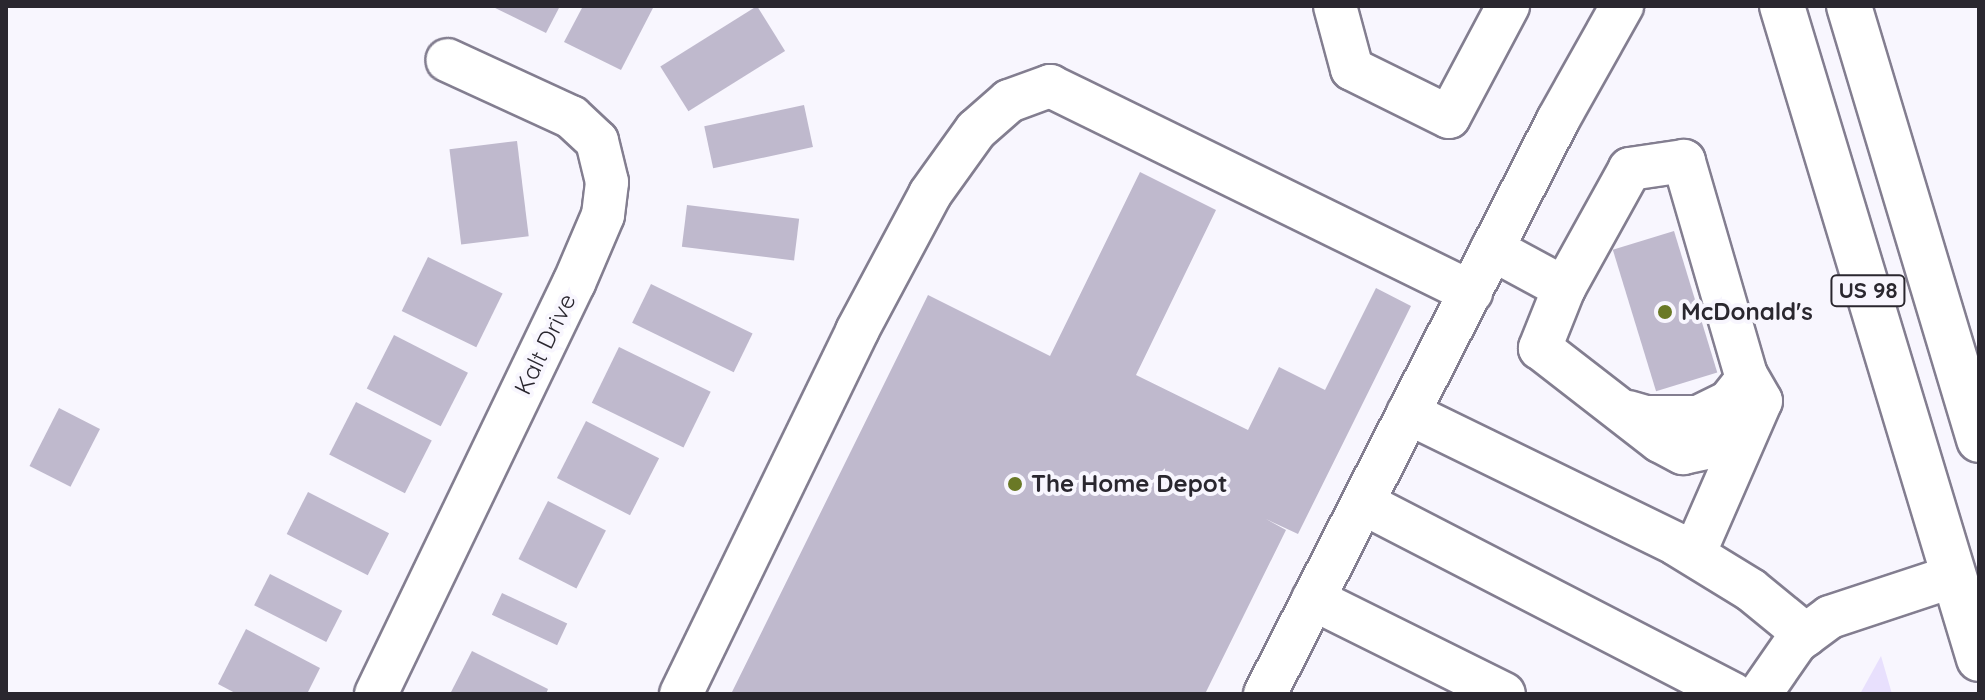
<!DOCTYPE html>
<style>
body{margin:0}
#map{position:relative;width:1985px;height:700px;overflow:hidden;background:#f8f6fe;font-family:Quicksand,sans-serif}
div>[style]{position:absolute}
.green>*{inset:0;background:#e8e0fd}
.building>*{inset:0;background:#bfb9cd;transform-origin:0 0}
.roads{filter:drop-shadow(2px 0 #837e90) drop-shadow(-2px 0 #837e90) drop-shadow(0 2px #837e90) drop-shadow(0 -2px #837e90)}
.minor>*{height:42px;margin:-21px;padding:0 21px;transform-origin:21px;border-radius:21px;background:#fff}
.major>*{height:44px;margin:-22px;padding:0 22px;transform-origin:22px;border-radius:22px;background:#fff}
.dots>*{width:22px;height:22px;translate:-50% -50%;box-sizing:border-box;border:4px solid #f8f6fe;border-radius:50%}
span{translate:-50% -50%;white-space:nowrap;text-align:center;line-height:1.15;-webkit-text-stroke:8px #f8f6fe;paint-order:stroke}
.shield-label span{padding:2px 6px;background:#f8f6fe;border:2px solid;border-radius:6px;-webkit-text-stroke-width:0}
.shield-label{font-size:22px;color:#2a272f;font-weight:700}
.poi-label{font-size:24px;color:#2a272f;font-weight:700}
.left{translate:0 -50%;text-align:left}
.street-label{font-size:24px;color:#2a272f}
.frame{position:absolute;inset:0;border:8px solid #2a272f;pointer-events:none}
</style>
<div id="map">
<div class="green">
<i style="clip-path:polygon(1881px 656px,1892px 694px,1860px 694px)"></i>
</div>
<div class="building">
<i style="clip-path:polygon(491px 6px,560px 6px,546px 33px)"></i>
<i style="clip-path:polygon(583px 6px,654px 6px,621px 70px,564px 42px)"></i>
<i style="left:757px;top:6px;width:53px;height:114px;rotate:58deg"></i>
<i style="left:804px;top:105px;width:43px;height:102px;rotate:78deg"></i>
<i style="left:517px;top:141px;width:96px;height:68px;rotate:83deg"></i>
<i style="clip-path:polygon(1140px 172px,1216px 210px,1136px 375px,1248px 430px,1279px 367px,1325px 390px,1376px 288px,1411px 306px,1298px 534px,1266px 519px,1286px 530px,1205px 694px,731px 694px,928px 295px,1050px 356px)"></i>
<i style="left:687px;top:205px;width:113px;height:42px;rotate:7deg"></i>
<i style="left:1674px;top:231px;width:148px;height:64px;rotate:73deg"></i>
<i style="left:428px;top:257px;width:83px;height:60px;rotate:26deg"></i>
<i style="left:651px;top:284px;width:113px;height:43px;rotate:26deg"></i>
<i style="left:394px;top:335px;width:83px;height:60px;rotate:27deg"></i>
<i style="left:619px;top:347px;width:102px;height:62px;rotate:26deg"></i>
<i style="left:356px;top:402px;width:85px;height:59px;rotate:27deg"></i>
<i style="left:59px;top:408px;width:46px;height:65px;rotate:27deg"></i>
<i style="left:586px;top:421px;width:82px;height:64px;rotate:27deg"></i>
<i style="left:308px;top:492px;width:91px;height:47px;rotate:27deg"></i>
<i style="left:548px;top:501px;width:65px;height:65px;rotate:27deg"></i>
<i style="left:270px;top:574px;width:81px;height:35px;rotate:27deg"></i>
<i style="left:502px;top:593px;width:72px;height:24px;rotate:25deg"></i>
<i style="clip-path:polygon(246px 629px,320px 668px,307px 694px,237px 694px,218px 684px)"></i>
<i style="clip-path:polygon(472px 651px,548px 689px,546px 694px,450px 694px)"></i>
</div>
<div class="roads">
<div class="minor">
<i style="left:1335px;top:6px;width:65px;rotate:74.9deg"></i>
<i style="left:1352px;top:69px;width:108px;rotate:26.3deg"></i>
<i style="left:1449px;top:117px;width:126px;rotate:-62deg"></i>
<i style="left:1492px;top:249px;width:82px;rotate:28.4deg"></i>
<i style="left:1628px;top:412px;width:19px;rotate:16deg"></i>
<i style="left:1646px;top:417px;width:52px"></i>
<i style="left:1698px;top:417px;width:34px;rotate:-26deg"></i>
<i style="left:1729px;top:402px;width:18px;rotate:-52deg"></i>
<i style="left:1408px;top:413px;width:298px;rotate:26deg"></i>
<i style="left:1676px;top:544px;width:88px;rotate:31.5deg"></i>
<i style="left:1751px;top:590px;width:71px;rotate:39.3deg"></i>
<i style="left:1363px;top:503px;width:416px;rotate:27.3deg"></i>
<i style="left:1694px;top:554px;width:167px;rotate:-66.4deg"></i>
<i style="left:1761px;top:401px;width:30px;rotate:-120deg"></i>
<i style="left:1746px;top:375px;width:223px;rotate:-106.2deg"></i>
<i style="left:1684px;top:161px;width:55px;rotate:171.6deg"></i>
<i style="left:1630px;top:169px;width:136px;rotate:119deg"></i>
<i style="left:1564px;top:288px;width:65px;rotate:111.8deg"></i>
<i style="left:1540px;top:348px;width:152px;rotate:37.8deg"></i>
<i style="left:1660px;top:441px;width:26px;rotate:28deg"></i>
<i style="left:1683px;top:453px;width:24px;rotate:-12deg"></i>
<i style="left:1706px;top:448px;width:43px;rotate:-50.7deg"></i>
<i style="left:1733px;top:415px;width:42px;rotate:-72deg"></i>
<i style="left:1313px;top:599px;width:213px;rotate:26.4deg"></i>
<i style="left:376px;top:694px;width:456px;rotate:-64.3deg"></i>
<i style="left:574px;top:283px;width:74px;rotate:-66.9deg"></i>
<i style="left:603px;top:215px;width:33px;rotate:-83deg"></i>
<i style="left:607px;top:182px;width:42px;rotate:-103.7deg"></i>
<i style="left:597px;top:141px;width:35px;rotate:-137deg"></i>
<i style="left:571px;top:117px;width:136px;rotate:-155.3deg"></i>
<i style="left:681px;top:694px;width:403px;rotate:-64.1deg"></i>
<i style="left:857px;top:331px;width:155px;rotate:-61.9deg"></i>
<i style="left:930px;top:194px;width:79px;rotate:-54.3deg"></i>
<i style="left:976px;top:130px;width:44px;rotate:-41.3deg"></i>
<i style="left:1009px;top:101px;width:44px;rotate:-20.1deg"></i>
<i style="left:1050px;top:86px;width:469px;rotate:26.1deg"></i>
<i style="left:1265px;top:694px;width:644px;rotate:-62.96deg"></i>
<i style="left:1558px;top:120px;width:131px;rotate:-60.7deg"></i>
<i style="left:1760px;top:694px;width:63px;rotate:-55.3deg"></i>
<i style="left:1796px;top:642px;width:42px;rotate:-36.3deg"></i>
<i style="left:1830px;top:617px;width:131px;rotate:-18.3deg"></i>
</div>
<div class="major">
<i style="left:1782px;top:6px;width:682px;rotate:73.21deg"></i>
<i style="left:1849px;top:6px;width:453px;rotate:73.3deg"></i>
</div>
</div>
<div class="dots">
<i style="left:1665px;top:312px;background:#6a7926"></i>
<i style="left:1015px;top:484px;background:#6a7926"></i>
</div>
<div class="shield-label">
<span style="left:1868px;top:291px">US 98</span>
</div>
<div class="poi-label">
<span class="left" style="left:1681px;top:312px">McDonald's</span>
<span class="left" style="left:1031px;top:484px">The Home Depot</span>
</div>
<div class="street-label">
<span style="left:545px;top:344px;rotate:-64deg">Kalt Drive</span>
</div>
<div class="frame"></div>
</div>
